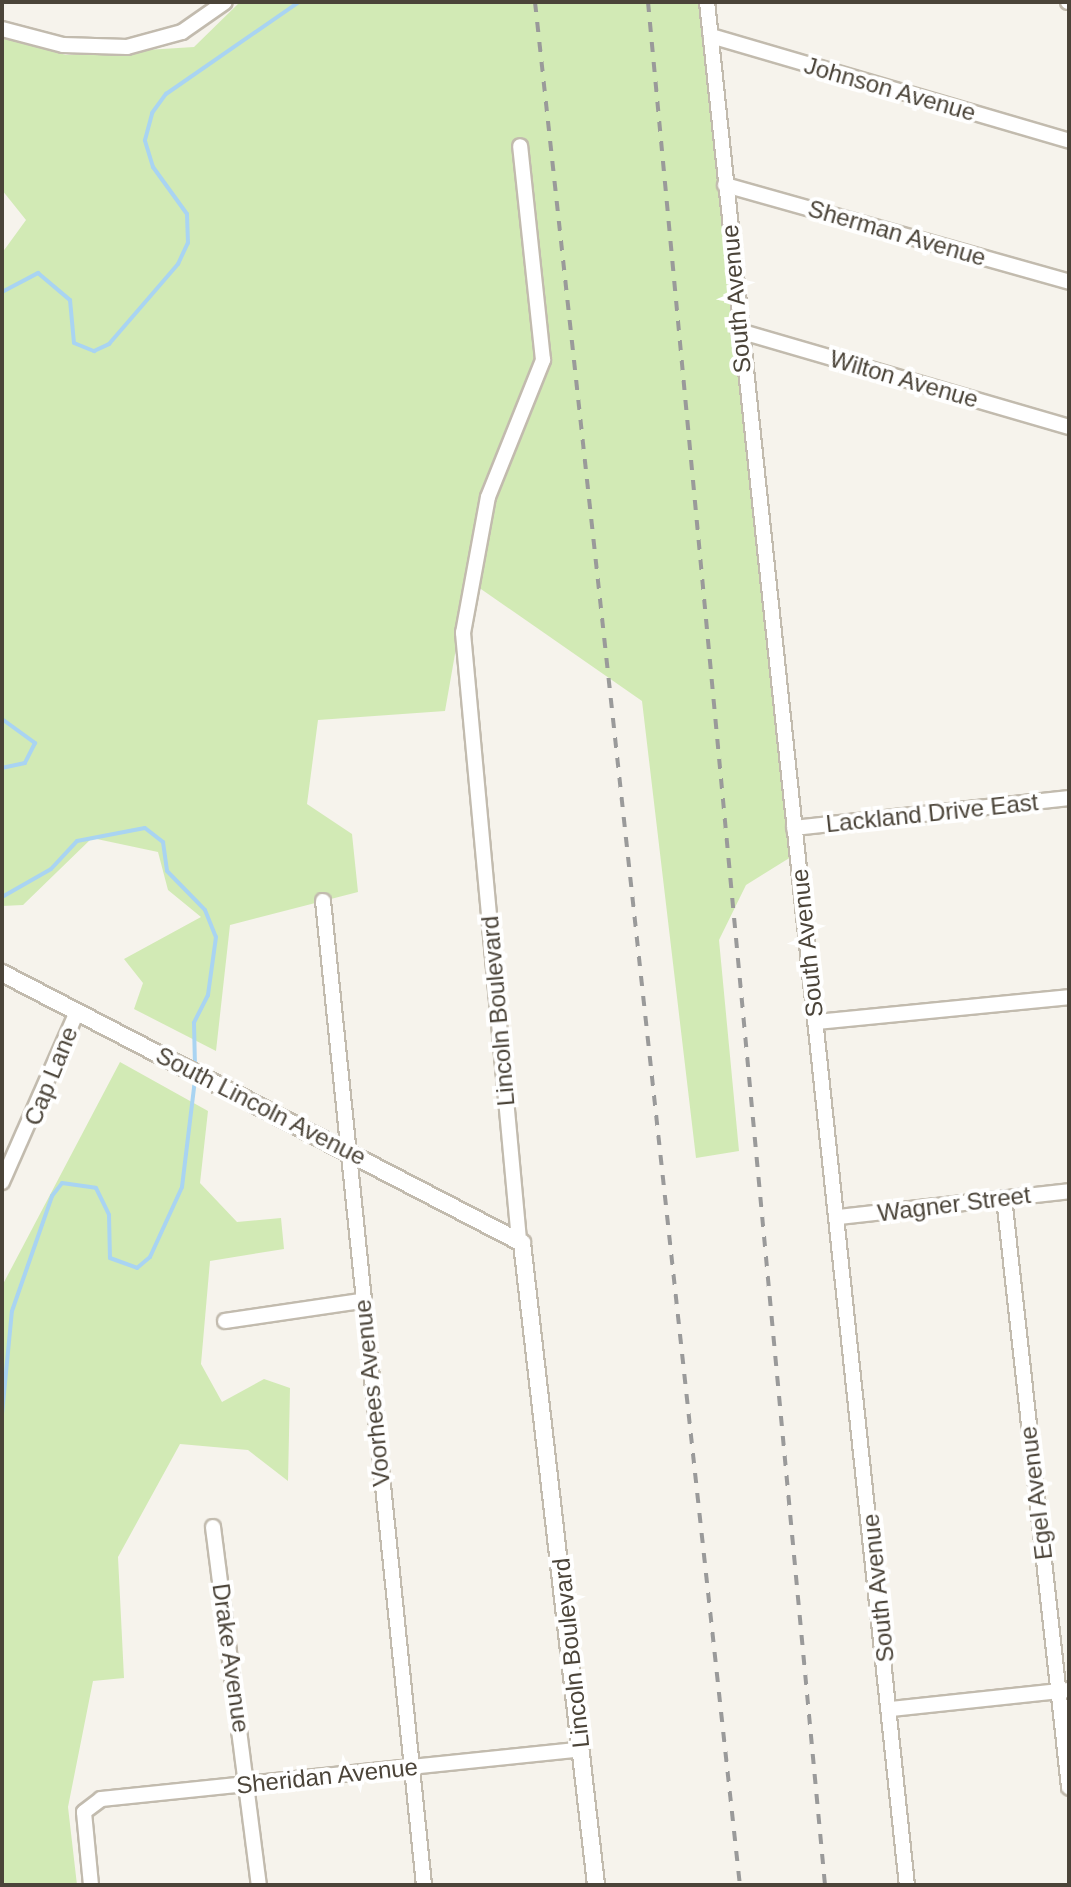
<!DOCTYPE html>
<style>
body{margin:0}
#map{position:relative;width:1071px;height:1887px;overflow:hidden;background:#f6f3ec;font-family:Arial,sans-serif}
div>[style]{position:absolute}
.green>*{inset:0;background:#d2eab5}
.stream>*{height:4px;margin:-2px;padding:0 2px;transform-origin:2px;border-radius:2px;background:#a9d4f2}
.roads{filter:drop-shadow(2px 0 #c2bbae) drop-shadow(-2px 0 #c2bbae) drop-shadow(0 2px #c2bbae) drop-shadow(0 -2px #c2bbae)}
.minor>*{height:14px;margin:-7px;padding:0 7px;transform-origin:7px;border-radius:7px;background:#fff}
.tertiary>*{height:16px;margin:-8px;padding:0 8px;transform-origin:8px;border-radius:8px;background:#fff}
.rail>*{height:4px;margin-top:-2px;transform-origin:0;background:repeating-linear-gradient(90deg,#9a9a9a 0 10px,transparent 0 20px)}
span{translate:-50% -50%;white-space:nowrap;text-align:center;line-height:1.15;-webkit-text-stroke:8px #fff;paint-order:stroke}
.street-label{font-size:24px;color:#4b4439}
.frame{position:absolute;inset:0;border:4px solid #4b4439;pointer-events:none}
</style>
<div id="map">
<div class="green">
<i style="clip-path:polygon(240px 2px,707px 2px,799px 852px,746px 885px,719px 940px,739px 1151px,696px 1158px,642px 701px,468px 580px,445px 711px,318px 720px,307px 804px,352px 834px,358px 892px,230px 925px,216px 1051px,134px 1009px,143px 983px,124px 959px,201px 917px,168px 890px,158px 852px,92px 838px,23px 905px,2px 906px,2px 253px,26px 220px,2px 190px,2px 36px,66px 55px,194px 47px)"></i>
<i style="clip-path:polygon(120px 1062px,208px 1111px,200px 1183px,237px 1222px,281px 1218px,284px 1249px,210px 1261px,201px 1364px,222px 1402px,264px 1379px,290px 1388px,288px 1481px,248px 1450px,180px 1444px,118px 1557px,124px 1678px,93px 1681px,68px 1807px,77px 1885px,2px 1885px,2px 1286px)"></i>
</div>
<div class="stream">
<i style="left:2px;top:292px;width:41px;rotate:-27.8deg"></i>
<i style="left:38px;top:273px;width:42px;rotate:40.2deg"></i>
<i style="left:70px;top:300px;width:43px;rotate:84.7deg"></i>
<i style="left:74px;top:343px;width:22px;rotate:22deg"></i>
<i style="left:94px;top:351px;width:17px;rotate:-25deg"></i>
<i style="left:109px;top:344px;width:106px;rotate:-49.2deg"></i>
<i style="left:178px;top:264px;width:23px;rotate:-65deg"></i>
<i style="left:188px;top:243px;width:29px;rotate:-92deg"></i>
<i style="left:187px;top:214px;width:58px;rotate:-125.9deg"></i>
<i style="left:153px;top:167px;width:28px;rotate:-107deg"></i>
<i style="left:145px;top:140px;width:28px;rotate:-75deg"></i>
<i style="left:152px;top:113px;width:24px;rotate:-54deg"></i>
<i style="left:166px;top:94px;width:162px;rotate:-34.7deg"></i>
<i style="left:2px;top:719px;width:41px;rotate:36deg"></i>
<i style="left:35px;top:743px;width:22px;rotate:117deg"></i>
<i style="left:25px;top:763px;width:24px;rotate:168deg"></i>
<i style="left:2px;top:897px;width:56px;rotate:-29.7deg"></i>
<i style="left:51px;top:869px;width:38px;rotate:-47deg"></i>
<i style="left:77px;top:841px;width:69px;rotate:-10.8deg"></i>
<i style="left:145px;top:828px;width:23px;rotate:38deg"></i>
<i style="left:163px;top:842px;width:29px;rotate:82deg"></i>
<i style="left:167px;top:871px;width:54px;rotate:45.7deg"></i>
<i style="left:205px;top:910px;width:29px;rotate:68deg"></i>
<i style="left:216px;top:937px;width:59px;rotate:97.9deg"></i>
<i style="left:208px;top:995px;width:31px;rotate:117deg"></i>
<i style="left:194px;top:1023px;width:43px;rotate:88.7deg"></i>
<i style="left:2px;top:1414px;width:103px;rotate:-84.5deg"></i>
<i style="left:12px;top:1311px;width:122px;rotate:-70.8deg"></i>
<i style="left:52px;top:1196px;width:16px;rotate:-52deg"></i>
<i style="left:62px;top:1183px;width:34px;rotate:8deg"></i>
<i style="left:96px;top:1188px;width:30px;rotate:64deg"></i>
<i style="left:109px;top:1215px;width:43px;rotate:88.7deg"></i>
<i style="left:110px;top:1258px;width:29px;rotate:20deg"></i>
<i style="left:137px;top:1268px;width:17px;rotate:-40deg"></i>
<i style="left:150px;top:1257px;width:77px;rotate:-65.4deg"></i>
<i style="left:182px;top:1187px;width:109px;rotate:-83.1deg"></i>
</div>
<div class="roads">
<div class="minor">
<i style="left:707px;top:2px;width:1894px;rotate:83.94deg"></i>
<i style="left:1068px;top:2px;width:1px"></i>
<i style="left:2px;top:29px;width:63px;rotate:14.7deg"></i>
<i style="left:63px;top:45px;width:64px;rotate:1.8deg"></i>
<i style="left:127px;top:47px;width:57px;rotate:-15.3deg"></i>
<i style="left:182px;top:32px;width:52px;rotate:-34.9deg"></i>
<i style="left:711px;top:36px;width:373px;rotate:16.3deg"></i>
<i style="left:725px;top:185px;width:357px;rotate:15.7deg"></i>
<i style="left:739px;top:331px;width:344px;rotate:16.2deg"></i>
<i style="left:794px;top:828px;width:277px;rotate:-6.2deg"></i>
<i style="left:323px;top:901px;width:989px;rotate:84.14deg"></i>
<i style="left:816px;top:1022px;width:254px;rotate:-5.6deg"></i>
<i style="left:2px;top:1182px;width:186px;rotate:-66.2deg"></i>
<i style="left:1004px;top:1198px;width:593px;rotate:83.7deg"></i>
<i style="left:839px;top:1217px;width:231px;rotate:-6.4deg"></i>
<i style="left:519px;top:1240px;width:610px;rotate:-95.27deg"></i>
<i style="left:463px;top:633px;width:138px;rotate:-79.6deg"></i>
<i style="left:488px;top:497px;width:148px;rotate:-68.1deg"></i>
<i style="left:543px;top:360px;width:215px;rotate:-96.1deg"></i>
<i style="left:225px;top:1321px;width:137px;rotate:-8.4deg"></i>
<i style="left:213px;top:1527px;width:361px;rotate:82.7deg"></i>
<i style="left:891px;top:1709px;width:179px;rotate:-6.1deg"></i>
<i style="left:91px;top:1885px;width:73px;rotate:-95.5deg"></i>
<i style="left:84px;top:1812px;width:21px;rotate:-37deg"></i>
<i style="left:101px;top:1799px;width:483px;rotate:-5.9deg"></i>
</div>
<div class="tertiary">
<i style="left:2px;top:973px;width:586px;rotate:27.44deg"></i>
<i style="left:522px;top:1243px;width:646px;rotate:83.42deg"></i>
</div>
</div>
<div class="rail">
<i style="left:535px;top:2px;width:1894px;rotate:83.79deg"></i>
<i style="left:648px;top:2px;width:1891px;rotate:84.63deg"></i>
</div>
<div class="street-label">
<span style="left:890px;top:89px;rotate:16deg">Johnson Avenue</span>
<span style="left:897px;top:233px;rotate:16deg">Sherman Avenue</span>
<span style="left:736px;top:299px;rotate:-95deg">South Avenue</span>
<span style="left:904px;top:379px;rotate:16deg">Wilton Avenue</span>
<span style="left:932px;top:813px;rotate:-6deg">Lackland Drive East</span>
<span style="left:807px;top:943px;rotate:-96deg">South Avenue</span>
<span style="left:498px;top:1011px;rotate:-95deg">Lincoln Boulevard</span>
<span style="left:51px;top:1076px;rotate:-68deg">Cap Lane</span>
<span style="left:261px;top:1106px;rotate:27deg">South Lincoln Avenue</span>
<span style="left:954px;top:1204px;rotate:-7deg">Wagner Street</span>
<span style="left:372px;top:1393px;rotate:-96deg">Voorhees Avenue</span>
<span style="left:1036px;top:1493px;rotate:-97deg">Egel Avenue</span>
<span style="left:878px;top:1588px;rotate:-96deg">South Avenue</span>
<span style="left:571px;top:1653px;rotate:-96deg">Lincoln Boulevard</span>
<span style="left:231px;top:1658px;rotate:82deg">Drake Avenue</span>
<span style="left:327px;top:1776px;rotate:-6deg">Sheridan Avenue</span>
</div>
<div class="frame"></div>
</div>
